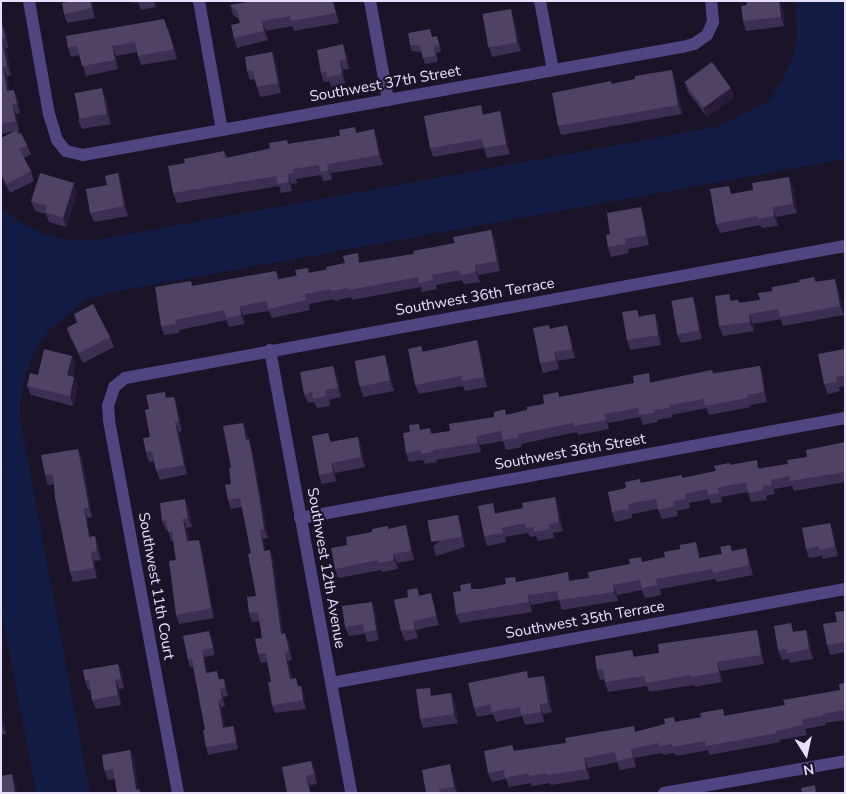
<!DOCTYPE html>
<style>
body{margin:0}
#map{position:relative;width:846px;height:794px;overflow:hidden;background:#1b1428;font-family:"Nunito Sans",sans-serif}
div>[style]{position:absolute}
.water>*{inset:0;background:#121b43}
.minor>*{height:12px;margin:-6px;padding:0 6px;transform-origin:6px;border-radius:6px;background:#514581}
.wall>*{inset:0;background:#3d2f53}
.shaded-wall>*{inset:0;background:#281c3a}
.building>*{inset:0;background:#4f4265;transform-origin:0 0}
span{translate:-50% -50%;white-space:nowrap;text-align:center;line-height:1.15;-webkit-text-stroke:4px #1b1428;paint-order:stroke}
.street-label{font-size:15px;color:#e7dffb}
.frame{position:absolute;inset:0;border:2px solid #e7dffb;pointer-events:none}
.north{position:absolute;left:781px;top:729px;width:50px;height:50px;-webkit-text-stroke:4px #1b1428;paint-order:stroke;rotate:170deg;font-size:14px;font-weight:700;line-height:20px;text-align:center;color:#e7dffb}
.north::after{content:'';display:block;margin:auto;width:18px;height:22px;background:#e7dffb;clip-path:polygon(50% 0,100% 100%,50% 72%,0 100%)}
</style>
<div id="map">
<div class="water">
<i style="clip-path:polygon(796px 1px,845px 1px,845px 159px,107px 293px,83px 301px,49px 331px,37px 347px,26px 372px,20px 403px,20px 418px,90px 793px,36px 793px,1px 607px,1px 208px,18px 221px,46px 235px,73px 241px,96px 240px,716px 127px,767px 103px,783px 79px,793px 56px,797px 37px)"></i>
</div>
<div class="minor">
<i style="left:29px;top:1px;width:115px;rotate:80deg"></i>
<i style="left:49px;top:114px;width:27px;rotate:73deg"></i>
<i style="left:57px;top:140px;width:14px;rotate:51deg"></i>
<i style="left:66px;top:151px;width:17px;rotate:13deg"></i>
<i style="left:83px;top:155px;width:609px;rotate:-10.22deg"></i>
<i style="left:682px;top:47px;width:12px;rotate:-14deg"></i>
<i style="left:694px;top:44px;width:16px;rotate:-35deg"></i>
<i style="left:707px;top:35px;width:14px;rotate:-65deg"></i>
<i style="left:713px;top:22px;width:21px;rotate:-95deg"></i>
<i style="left:199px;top:1px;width:131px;rotate:79.9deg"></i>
<i style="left:370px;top:1px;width:101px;rotate:79.7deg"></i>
<i style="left:540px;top:1px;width:70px;rotate:79.3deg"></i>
<i style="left:270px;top:350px;width:450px;rotate:79.6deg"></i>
<i style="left:300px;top:518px;width:554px;rotate:-10.4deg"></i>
<i style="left:331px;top:683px;width:523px;rotate:-10.36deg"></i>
<i style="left:178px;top:793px;width:380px;rotate:-100.5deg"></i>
<i style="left:109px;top:419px;width:13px;rotate:-94deg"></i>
<i style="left:108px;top:406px;width:20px;rotate:-72deg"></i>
<i style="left:114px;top:387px;width:14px;rotate:-39deg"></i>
<i style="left:125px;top:378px;width:732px;rotate:-10.39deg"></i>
<i style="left:664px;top:793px;width:184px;rotate:-10deg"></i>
</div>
<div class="wall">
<i style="clip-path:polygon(68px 1px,92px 1px,95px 18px,67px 23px,64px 14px)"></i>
<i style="clip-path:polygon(133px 1px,154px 1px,156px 7px,141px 10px,138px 2px,134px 3px)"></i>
<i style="clip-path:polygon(333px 1px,339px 23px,294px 31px,292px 26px,266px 31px,268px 40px,237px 48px,234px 38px,240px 23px,239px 19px,233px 15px,230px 5px)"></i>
<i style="clip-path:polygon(779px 1px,783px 10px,784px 26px,746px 31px,743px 21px,747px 5px)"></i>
<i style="clip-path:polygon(514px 18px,521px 51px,492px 57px,489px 47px)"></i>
<i style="clip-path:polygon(1px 23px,6px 32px,8px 48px,6px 48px,11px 75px,7px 76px,9px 91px,18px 100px,20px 113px,16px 114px,19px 130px,18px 130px,19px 134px,27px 145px,31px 154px,24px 158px,31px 171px,34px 181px,10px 193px,1px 176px,1px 138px,15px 131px,1px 134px)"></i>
<i style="clip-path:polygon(168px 28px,177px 59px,141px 65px,137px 52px,116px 56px,118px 69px,86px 76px,80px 55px,71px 57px,68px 48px)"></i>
<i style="clip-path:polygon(433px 37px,439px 42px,441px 52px,436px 53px,438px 62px,425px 64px,421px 52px,412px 51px,410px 45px)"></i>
<i style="clip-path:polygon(272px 52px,276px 62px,281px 93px,260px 97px,255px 79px,250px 80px,247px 71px)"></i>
<i style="clip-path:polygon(347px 54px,349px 69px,343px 70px,345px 84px,331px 87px,329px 81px,324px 82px,321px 73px)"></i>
<i style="clip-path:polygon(675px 80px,682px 114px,561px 135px,558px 126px,611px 81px,612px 84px)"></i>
<i style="clip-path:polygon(685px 82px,731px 88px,734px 97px,707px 117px,688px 92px)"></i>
<i style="clip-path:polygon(106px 97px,111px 124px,82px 129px,78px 120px)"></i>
<i style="clip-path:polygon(500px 111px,503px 121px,510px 154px,487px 158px,484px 148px,433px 157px,430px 148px,485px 114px)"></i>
<i style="clip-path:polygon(357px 133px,377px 139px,383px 165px,331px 173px,332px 180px,323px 181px,321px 175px,296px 179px,297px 183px,291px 184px,292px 191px,281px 193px,279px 186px,177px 203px,173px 193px,185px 163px,224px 151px,227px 158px,288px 144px)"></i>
<i style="clip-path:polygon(118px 173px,121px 183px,128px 216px,94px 222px,90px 213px,107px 185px)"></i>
<i style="clip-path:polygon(793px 187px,797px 213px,776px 217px,778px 226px,762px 228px,760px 225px,720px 233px,716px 224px,732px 194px)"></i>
<i style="clip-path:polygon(77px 193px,66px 227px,49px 222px,46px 214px,35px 211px,31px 201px)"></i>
<i style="clip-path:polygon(644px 216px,649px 245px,628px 249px,629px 253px,611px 257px,608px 247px,610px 234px)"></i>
<i style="clip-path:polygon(491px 230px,495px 239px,500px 271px,478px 275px,480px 282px,464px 284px,462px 280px,436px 285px,437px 289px,422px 292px,421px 287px,352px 300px,351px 297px,334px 301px,334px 299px,309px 304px,310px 310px,272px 318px,269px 311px,243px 315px,245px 324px,229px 327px,226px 320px,179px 330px,179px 333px,164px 335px,161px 326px,193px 286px,276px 271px,279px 279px,361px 262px,414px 254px,455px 243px)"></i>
<i style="clip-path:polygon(814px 277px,816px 282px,838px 288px,844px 315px,783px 326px,781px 319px,753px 324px,754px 331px,723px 336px,719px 326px,729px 294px,731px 301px,738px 300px,740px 303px,760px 300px,772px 291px)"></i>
<i style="clip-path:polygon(693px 297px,696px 307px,702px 339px,681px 343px,677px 334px)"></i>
<i style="clip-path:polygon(74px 314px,110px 337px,114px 347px,83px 363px,70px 337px,67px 328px,77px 323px)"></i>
<i style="clip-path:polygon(655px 314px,658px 323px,661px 345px,630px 350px,627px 340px,640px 316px)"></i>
<i style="clip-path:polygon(550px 329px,570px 335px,575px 358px,558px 361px,559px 369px,543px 373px,540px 363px)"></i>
<i style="clip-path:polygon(477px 340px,480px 349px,487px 387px,465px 391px,463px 386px,419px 394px,415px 385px,421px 346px,423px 352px)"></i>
<i style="clip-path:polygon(845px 349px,845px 386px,839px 387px,840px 391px,828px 394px,824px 384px)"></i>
<i style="clip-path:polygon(72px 356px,75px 366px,72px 377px,74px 377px,78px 387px,73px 406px,31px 395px,27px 386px)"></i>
<i style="clip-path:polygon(388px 364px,394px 391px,363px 397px,360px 387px)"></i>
<i style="clip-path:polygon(333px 366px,337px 375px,341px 397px,329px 400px,330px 406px,317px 408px,314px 402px,308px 403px,304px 394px)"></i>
<i style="clip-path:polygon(760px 366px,763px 375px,767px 402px,750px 405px,751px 407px,709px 415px,706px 408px,672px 415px,673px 417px,657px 420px,658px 422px,643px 425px,640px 417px,608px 423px,609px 429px,578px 435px,577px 432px,521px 444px,522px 447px,506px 450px,503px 441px,480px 445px,481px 452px,436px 460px,437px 462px,425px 464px,423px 460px,409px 462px,406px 453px,410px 432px,430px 428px,432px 434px,450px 431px,507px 415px,527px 410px,560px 397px,652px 382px,712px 370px,713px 373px)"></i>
<i style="clip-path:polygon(174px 397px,177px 406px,182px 431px,179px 432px,187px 474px,160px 480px,156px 470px,154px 461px,149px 462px,146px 452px,150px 437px,149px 409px,167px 398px)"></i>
<i style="clip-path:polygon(243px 423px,247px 432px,248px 439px,252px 448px,268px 538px,263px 539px,265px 551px,273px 558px,283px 634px,289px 642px,292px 660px,288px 661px,292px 678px,300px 687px,304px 695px,306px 709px,275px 713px,272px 705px,271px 682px,267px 662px,261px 663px,258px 654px,262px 638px,260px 621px,252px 622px,249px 613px,256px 596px,251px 553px,242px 507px,231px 509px,228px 500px,231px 484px,231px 467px)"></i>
<i style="clip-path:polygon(328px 433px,331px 442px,358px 437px,361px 446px,365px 467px,335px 473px,336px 481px,322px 484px,319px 475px)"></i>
<i style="clip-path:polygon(845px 442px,845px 482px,794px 491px,792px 486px,774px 489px,775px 494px,766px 496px,767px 500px,751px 502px,748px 492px,721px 497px,722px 502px,711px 504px,709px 499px,689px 503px,690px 508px,677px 511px,678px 516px,662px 519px,658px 509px,632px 514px,632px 518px,615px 522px,612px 512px,626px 488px,640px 479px,641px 483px,683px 478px,716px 471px,730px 465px,760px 468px,788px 464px)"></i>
<i style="clip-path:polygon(78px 449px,82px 458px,92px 517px,87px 518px,90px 537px,95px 536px,98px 545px,101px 560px,94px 561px,97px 578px,73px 582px,70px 572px,54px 484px,48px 485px,45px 475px)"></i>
<i style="clip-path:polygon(555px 497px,558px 506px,563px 531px,553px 533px,554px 538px,538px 541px,536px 536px,530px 537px,528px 533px,505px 537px,506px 542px,487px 546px,484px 536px,496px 513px,523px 508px)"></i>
<i style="clip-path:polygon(189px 508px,192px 527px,187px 528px,189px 541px,202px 549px,214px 618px,179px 624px,176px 615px,176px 560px,173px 541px,171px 541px,168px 530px,166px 530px,162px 521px)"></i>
<i style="clip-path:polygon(830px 523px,833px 532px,838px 556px,823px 559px,822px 556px,809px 558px,806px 549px)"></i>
<i style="clip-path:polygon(461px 525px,465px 547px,436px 556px,433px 546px)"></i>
<i style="clip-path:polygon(389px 529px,409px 535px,414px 560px,397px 563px,398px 569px,382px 572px,381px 570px,338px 578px,335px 569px,347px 545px)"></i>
<i style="clip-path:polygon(696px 542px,699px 552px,700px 558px,722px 554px,730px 545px,732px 551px,749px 558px,753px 575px,717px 582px,715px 579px,660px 589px,661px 595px,645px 598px,642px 590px,617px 595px,618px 601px,562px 610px,559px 600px,531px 605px,532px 612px,460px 623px,456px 614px,473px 589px,481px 589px,517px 582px,571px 581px,589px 578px,643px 562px,665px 557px,680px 549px)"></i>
<i style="clip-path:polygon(420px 595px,434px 603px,439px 625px,416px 630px,418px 638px,405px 641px,401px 631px)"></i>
<i style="clip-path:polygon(375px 611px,379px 640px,367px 642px,365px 634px,349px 636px,345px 627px)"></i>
<i style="clip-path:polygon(845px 611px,845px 652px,830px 655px,827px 645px,837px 622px)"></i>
<i style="clip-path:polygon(806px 630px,809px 639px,813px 659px,790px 663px,789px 659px,782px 660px,778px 650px,794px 632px)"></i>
<i style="clip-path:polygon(212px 638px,215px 655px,204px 657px,207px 673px,220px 679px,224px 679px,226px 686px,228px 696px,223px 697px,225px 706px,221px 707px,225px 728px,233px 726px,236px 733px,238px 749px,208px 755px,206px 747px,205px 730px,193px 667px,190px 667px,188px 660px)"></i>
<i style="clip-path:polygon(760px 640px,764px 664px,720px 671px,722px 682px,695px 687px,694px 685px,649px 692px,647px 686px,608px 692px,604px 679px,600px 680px,597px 670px,632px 650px,634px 657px)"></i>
<i style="clip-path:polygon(118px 664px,122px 673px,124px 688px,119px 689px,121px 705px,96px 709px,92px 700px,91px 690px,88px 690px,85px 681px)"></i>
<i style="clip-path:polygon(529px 678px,548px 685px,552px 712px,543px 714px,544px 722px,525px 725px,522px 716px,496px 722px,493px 714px,477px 717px,474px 708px)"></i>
<i style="clip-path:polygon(845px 683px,845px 720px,825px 723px,826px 725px,805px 729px,807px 735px,780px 740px,780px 742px,709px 755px,708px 750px,676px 756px,674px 753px,663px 755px,662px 753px,634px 758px,636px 767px,620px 770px,617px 762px,588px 768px,590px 779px,551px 785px,550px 783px,532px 786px,531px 783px,509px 787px,506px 779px,492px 782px,488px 773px,512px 745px,514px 751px,636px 732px,676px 722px,725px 716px,785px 705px,840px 690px)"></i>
<i style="clip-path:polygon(451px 693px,455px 703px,458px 723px,423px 728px,420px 719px,433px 696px)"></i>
<i style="clip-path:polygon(1px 710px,6px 734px,1px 735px)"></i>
<i style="clip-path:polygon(130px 750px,134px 760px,138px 789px,139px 789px,141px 793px,115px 793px,117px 792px,115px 779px,108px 780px,104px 770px)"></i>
<i style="clip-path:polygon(311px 761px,315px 771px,317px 784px,309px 785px,311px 793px,287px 793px)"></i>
<i style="clip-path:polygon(453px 774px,457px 793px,426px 793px)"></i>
</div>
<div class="shaded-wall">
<i style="clip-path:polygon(90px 1px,92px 1px,95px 18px,92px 8px)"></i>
<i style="clip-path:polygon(779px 1px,783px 10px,784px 26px,781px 17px)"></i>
<i style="clip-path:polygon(511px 9px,514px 18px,521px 51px,517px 42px)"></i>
<i style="clip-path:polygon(262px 21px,266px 31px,268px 40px,264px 31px)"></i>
<i style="clip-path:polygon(2px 23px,6px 32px,8px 48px,5px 38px)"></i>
<i style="clip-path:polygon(2px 39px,6px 48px,11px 75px,7px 66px)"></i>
<i style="clip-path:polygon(343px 44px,347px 54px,349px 69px,346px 59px)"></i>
<i style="clip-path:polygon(112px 46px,116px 56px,118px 69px,115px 60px)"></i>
<i style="clip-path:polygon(272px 52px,276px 62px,281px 93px,278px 83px)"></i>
<i style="clip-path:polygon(340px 60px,343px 70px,345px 84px,342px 74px)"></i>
<i style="clip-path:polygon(3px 67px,7px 76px,11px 101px,7px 91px)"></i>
<i style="clip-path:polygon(672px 70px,675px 80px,682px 114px,678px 105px)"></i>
<i style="clip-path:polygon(102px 88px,106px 97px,111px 124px,107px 114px)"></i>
<i style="clip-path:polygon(731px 88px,734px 97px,707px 117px,703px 108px)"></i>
<i style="clip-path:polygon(14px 90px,18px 100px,20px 113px,17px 104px)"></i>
<i style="clip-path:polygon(12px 104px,16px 114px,19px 130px,16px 121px)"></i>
<i style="clip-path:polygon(500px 111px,503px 121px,510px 154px,506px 144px)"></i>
<i style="clip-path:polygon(374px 129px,377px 139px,383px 165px,379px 155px)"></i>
<i style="clip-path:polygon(327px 164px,331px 173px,332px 180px,329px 170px)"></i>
<i style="clip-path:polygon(118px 173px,121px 183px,128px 216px,124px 206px)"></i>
<i style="clip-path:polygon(288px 174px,291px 184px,292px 191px,289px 182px)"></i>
<i style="clip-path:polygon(789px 177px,793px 187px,797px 213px,793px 204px)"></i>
<i style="clip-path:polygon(74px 183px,77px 193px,66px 227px,63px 218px)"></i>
<i style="clip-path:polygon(641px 207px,644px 216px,649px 245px,646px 235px)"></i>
<i style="clip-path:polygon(773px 207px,776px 217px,778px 226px,774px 216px)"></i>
<i style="clip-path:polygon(491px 230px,495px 239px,500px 271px,497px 261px)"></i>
<i style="clip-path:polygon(475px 265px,478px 275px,480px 282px,476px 272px)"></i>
<i style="clip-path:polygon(835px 279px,838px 288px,844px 315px,840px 306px)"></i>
<i style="clip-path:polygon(693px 297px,696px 307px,702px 339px,699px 330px)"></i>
<i style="clip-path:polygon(240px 306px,243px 315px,245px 324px,241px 315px)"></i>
<i style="clip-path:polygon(655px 314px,658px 323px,661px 345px,658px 335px)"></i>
<i style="clip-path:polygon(749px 314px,753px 324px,754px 331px,750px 322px)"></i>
<i style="clip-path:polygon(567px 325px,570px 335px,575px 358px,572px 349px)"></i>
<i style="clip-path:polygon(477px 340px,480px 349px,487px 387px,484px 377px)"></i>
<i style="clip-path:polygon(554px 352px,558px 361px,559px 369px,556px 360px)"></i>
<i style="clip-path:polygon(385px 355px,388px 364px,394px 391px,390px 381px)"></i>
<i style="clip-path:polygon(72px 356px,75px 366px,70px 385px,67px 375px)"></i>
<i style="clip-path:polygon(333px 366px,337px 375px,341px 397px,338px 388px)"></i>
<i style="clip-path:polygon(760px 366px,763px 375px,767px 402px,764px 392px)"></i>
<i style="clip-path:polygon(74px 377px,78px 387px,73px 406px,70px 396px)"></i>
<i style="clip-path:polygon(174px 397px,177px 406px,182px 431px,179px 422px)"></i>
<i style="clip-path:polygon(604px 414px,608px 423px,609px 429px)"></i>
<i style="clip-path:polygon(175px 422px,179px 432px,187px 474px,184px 465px)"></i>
<i style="clip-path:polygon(243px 423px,247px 432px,250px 448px,246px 440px)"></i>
<i style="clip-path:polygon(476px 436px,480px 445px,481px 452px,478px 443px)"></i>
<i style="clip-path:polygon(358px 437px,361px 446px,365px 467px,361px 457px)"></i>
<i style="clip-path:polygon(249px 439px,252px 448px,268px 538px,264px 529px)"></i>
<i style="clip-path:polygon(78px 449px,82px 458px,92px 517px,89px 508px)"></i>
<i style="clip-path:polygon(331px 463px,335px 473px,336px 481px,333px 472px)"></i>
<i style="clip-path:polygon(771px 480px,774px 489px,775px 494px,772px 485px)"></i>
<i style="clip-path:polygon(555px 497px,558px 506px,563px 531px,559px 522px)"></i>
<i style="clip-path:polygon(185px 499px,189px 508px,192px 527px,188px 518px)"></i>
<i style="clip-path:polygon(84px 508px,87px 518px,92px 546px,89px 537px)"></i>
<i style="clip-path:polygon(458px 515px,461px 525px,465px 547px,462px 537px)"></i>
<i style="clip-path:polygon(183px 519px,187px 528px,191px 551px,187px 541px)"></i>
<i style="clip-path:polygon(830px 523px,833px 532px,838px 556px,835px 547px)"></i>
<i style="clip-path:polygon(406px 525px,409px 535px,414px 560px,411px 551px)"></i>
<i style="clip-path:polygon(260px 530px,263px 539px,267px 560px,264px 551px)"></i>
<i style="clip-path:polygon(95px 536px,98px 545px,101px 560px,97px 551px)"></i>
<i style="clip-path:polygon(199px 540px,202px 549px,214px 618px,211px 608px)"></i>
<i style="clip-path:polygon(696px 542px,699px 552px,702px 567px,699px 558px)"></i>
<i style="clip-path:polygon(746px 548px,749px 558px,753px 575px,749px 565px)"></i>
<i style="clip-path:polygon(270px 550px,273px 558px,285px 643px,281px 634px)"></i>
<i style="clip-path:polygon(91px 552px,94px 561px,97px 578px,94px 568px)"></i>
<i style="clip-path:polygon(393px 554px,397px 563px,398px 569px,394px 560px)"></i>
<i style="clip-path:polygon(613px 585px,617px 595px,618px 601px,614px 592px)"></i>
<i style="clip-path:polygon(431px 593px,434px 603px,439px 625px,436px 616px)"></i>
<i style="clip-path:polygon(528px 595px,531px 605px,532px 612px,529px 602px)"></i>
<i style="clip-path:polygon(372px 602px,375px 611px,379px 640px,376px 630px)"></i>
<i style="clip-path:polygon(413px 621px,416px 630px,418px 638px,415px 629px)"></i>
<i style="clip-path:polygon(757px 630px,760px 640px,764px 664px,761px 655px)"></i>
<i style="clip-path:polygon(806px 630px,809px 639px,813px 659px,809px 649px)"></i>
<i style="clip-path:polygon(209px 631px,212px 638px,215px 655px,213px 648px)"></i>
<i style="clip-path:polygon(285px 633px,289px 642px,292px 660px,289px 651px)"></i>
<i style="clip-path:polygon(202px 650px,204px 657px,209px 681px,206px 673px)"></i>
<i style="clip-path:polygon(285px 652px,288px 661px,294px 687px,290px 679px)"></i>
<i style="clip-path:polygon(717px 662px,720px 671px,722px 682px,719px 672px)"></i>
<i style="clip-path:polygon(118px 664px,122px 673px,124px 688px,121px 679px)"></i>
<i style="clip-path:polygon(544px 676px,548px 685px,552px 712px,548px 703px)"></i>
<i style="clip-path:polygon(224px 679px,226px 686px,228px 696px,225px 688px)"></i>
<i style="clip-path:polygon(115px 680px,119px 689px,121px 705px,118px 695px)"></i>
<i style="clip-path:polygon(301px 686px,304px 695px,306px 709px,303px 700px)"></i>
<i style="clip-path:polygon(220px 689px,223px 697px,225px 706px,222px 699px)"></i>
<i style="clip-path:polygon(451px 693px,455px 703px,458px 723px,454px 714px)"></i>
<i style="clip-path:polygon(218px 700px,221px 707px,226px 735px,223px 728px)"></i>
<i style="clip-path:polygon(540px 704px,543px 714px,544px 722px,541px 712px)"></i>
<i style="clip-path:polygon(1px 710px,6px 734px,2px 725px)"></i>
<i style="clip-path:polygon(233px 726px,236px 733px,238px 749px,236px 742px)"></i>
<i style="clip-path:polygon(631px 749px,634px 758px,636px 767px,633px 757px)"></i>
<i style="clip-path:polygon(130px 750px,134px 760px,139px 793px,136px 790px)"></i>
<i style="clip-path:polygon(584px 758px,588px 768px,590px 779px,586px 769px)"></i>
<i style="clip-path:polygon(311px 761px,315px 771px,317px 784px,314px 774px)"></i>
<i style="clip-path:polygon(450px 764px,453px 774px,457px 793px,454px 787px)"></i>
<i style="clip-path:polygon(12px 774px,16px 784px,17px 793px,15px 793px)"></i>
<i style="clip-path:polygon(306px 776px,309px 785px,311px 793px,310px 793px)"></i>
</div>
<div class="building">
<i style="clip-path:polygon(68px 1px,90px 1px,92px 8px,64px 14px,62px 3px,68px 2px)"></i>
<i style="clip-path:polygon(254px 1px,332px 1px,336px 13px,291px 21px,290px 16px,262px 21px,264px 31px,234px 38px,231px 25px,240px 23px,237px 11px,230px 5px)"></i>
<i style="clip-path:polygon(746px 1px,779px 1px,781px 17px,743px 21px,741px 6px,747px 5px)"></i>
<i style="left:511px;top:9px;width:34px;height:29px;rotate:80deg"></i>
<i style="clip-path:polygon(164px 19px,174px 49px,138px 56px,135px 42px,112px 46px,115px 60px,82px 66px,77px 46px,68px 48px,66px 36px)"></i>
<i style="clip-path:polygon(1px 23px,2px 23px,5px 38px,2px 39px,7px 66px,3px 67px,7px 91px,14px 90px,17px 104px,12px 104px,16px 121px,1px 123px)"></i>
<i style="clip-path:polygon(430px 29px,432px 37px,437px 36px,439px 45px,434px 46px,435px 56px,423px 58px,420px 45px,410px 45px,408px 33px)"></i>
<i style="clip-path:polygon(343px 44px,346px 59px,340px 60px,342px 74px,327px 77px,326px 72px,321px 73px,317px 50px)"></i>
<i style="clip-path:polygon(272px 52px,278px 83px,257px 87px,252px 70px,247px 71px,245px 57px)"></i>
<i style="left:712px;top:62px;width:32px;height:34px;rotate:54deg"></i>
<i style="clip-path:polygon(672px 70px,678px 105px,558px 126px,552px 93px,611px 81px,611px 84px,635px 79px,635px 76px)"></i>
<i style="left:102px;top:88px;width:26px;height:28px;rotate:79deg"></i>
<i style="clip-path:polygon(481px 105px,483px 115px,500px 111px,506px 144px,484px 148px,482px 139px,430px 148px,424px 116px)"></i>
<i style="clip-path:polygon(355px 127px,356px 133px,374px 129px,379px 155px,327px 164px,329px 170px,320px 172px,319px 165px,293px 169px,293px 173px,288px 174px,289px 182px,278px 184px,276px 176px,173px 193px,168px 166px,185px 163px,184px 159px,224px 151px,225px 158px,270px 149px,269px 143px,287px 140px,288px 144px,340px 136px,339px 130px)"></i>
<i style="clip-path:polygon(17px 130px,18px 134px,21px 133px,27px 145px,19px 149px,31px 171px,7px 184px,1px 173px,1px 138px)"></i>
<i style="clip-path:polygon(40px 173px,74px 183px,63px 218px,45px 212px,47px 206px,31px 201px)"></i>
<i style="clip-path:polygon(118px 173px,124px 206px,90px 213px,86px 189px,107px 185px,105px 176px)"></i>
<i style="clip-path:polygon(789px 177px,793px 204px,773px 207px,774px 216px,758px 219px,758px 216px,716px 224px,710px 189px,729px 186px,731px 194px,753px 190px,752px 183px)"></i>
<i style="clip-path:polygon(641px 207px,646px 235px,625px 239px,626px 244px,608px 247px,606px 235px,610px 234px,607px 213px)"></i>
<i style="clip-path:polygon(491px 230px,497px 261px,475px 265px,476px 272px,460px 275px,459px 270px,432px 275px,433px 280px,419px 283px,418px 277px,349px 290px,348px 288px,331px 291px,331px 289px,305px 294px,306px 300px,268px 309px,267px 301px,240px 306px,241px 315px,226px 318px,224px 310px,175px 320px,176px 324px,161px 326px,155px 287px,191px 281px,192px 286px,276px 271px,277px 280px,297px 276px,295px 270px,308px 268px,309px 273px,327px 270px,326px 267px,345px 263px,343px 256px,358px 253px,359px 263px,414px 254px,413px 251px,455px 243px,453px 237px)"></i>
<i style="clip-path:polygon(814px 277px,815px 282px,835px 279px,840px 306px,780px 317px,778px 309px,749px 314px,750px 322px,719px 326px,715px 296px,729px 294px,730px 301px,738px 300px,739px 303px,760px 300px,758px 293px,772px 291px,772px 287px,800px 282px,799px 280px)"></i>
<i style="left:693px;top:297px;width:34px;height:22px;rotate:80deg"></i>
<i style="clip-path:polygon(93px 304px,110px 337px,79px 353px,67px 328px,78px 322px,74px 314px)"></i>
<i style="clip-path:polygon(637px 310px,639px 317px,655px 314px,658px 335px,627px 340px,622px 312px)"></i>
<i style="clip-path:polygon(549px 325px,550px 329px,567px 325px,572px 349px,554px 352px,556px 360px,540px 363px,533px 328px)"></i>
<i style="clip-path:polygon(477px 340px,484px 377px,462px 381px,461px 376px,415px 385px,408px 349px,421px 346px,422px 352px)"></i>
<i style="clip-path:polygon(44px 349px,72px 356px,67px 375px,74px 377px,70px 396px,27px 386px,30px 373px,38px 375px)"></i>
<i style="clip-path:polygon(845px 349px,845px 375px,836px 377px,837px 382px,824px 384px,818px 354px)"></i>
<i style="left:385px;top:355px;width:26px;height:31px;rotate:79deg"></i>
<i style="clip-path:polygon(333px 366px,338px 388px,325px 390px,326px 396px,313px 399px,312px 392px,304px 394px,300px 372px)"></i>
<i style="clip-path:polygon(760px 366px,764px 392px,747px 395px,747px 398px,705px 406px,704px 399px,669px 405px,669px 408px,654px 410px,654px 413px,639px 415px,638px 408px,604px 414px,606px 420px,574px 426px,574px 423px,518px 434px,518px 438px,503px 440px,501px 431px,476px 436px,478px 443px,433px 450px,433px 452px,421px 454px,421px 450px,406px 453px,403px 433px,410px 432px,409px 425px,419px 424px,420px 430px,430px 428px,430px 434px,450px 431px,449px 424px,494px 417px,494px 412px,505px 409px,506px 415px,527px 410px,527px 407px,544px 404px,543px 395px,558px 392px,559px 397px,634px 383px,633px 376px,649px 373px,650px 383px,712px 370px,713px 374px)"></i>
<i style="clip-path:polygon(165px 392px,166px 398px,174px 397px,179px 422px,175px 422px,184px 465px,156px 470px,152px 451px,146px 452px,143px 438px,150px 437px,145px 410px,149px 409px,146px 395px)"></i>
<i style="clip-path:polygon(243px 423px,246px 440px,249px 439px,259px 495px,264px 529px,260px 530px,264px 551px,270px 550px,281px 634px,285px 633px,289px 651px,285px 652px,290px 679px,296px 678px,298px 687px,301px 686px,303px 700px,272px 705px,268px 682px,271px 682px,266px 653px,258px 654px,255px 639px,262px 638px,258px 612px,249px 613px,247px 597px,256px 596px,248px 554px,251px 553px,240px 498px,228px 500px,225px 485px,231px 484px,229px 468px,231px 467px,223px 426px)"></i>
<i style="clip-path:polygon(328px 433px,330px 442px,358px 437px,361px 457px,331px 463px,333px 472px,319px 475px,312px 436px)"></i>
<i style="clip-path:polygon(845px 442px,845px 472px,790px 481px,790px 476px,771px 480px,772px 485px,763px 486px,763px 490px,748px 493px,746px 482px,718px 488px,719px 493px,708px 495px,707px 489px,685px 494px,686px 499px,673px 501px,674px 506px,658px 510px,656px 499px,628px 504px,629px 509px,612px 512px,608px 492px,626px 488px,625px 482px,640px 479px,640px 483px,682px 475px,682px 478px,716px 471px,714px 466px,729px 463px,730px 465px,757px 460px,758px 469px,788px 464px,787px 460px,807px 457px,806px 450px)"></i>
<i style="clip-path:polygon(78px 449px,89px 508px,84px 508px,89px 537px,95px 536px,97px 551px,91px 552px,94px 568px,70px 572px,55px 498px,53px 474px,45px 475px,41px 455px)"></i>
<i style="clip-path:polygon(555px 497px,559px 522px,549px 524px,550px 529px,534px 532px,533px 527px,526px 528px,525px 523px,502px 528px,503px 533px,484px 536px,478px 506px,493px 503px,495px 514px,523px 508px,522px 503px)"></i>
<i style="clip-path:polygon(185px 499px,188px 518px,183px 519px,187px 541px,199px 540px,211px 608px,176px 615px,169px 561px,176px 560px,172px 531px,168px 532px,166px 520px,162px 521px,160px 503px)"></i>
<i style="left:458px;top:515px;width:22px;height:31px;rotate:80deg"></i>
<i style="clip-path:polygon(830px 523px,835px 547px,819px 550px,819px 546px,806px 549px,802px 528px)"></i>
<i style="clip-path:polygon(406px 525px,411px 551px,393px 554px,394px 560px,378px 563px,378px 560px,335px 569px,331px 548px,347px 545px,346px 537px,372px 532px,372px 529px,388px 526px,388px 529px)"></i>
<i style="clip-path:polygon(696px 542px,699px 558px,722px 554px,720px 547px,730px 545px,732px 551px,746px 548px,749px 565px,713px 573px,712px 569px,656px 579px,657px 585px,642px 588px,640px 580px,613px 585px,614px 592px,559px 600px,557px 591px,528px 595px,529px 602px,456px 614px,453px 592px,461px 591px,460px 585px,471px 583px,471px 589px,481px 589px,506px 584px,505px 578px,515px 577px,516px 582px,568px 572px,569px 581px,589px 578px,588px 572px,630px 564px,629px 559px,641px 557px,642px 562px,665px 557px,664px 552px,680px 549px,680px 545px)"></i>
<i style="clip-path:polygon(417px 588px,419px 596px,431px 593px,436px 616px,413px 621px,415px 629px,401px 631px,394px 600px,408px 597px,407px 590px)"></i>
<i style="clip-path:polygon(372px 602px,376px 630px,364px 632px,363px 624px,345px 627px,342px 606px)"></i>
<i style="clip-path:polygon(845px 611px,845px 642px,827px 645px,823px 624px,837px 622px,835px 612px)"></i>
<i style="clip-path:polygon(791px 623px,793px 632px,806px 630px,809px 649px,787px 653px,786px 649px,778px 650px,774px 626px)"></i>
<i style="clip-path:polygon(757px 630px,761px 655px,717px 662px,719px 672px,691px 677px,691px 675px,646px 683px,644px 676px,605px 682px,603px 669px,597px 670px,595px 656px,632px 650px,633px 657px,659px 653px,658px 644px)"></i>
<i style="clip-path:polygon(209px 631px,213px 648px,202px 650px,206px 673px,217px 671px,219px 680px,224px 679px,225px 688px,220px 689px,222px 699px,218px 700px,223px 728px,233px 726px,236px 742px,206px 747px,203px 730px,205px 730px,192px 659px,188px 660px,183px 636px)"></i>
<i style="clip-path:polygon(118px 664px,121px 679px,115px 680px,118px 695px,92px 700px,89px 680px,85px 681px,83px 670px)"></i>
<i style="clip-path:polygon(527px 671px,528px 678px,544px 676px,548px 703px,540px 704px,541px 712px,521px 715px,520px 707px,492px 712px,490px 704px,474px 708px,468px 683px)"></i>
<i style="clip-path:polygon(845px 683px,845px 710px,822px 714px,822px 716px,802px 719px,803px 725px,776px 731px,777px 733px,706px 746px,705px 741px,672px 747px,672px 744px,659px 746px,659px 743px,631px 749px,633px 757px,617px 761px,615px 752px,584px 758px,586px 769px,547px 775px,547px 773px,529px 776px,528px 773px,505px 778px,504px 770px,488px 773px,484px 751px,512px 745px,514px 751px,566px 743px,565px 738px,634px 726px,635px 732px,665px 724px,664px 719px,674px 717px,675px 722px,701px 717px,700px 713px,723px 709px,724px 716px,785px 705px,783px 700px,840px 690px,839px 684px)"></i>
<i style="clip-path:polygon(430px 688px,431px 696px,451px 693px,454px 714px,420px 719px,416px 689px)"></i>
<i style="clip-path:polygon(130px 750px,136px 790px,139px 789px,140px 793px,115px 793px,117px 792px,113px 769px,104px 770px,102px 755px)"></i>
<i style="clip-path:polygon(311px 761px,314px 774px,306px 776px,310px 793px,287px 793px,282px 767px)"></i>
<i style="clip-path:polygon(450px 764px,454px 787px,439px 789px,440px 793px,426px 793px,422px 770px)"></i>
<i style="clip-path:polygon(12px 774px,15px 793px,1px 793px,1px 776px)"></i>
<i style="clip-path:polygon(815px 785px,816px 793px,802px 793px,801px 788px)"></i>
</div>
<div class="street-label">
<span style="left:385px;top:84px;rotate:-10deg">Southwest 37th Street</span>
<span style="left:475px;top:297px;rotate:-10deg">Southwest 36th Terrace</span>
<span style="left:570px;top:452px;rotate:-10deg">Southwest 36th Street</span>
<span style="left:326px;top:568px;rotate:80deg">Southwest 12th Avenue</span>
<span style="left:156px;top:586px;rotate:80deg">Southwest 11th Court</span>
<span style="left:585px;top:620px;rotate:-10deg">Southwest 35th Terrace</span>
</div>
<div class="frame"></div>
<div class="north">N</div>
</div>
